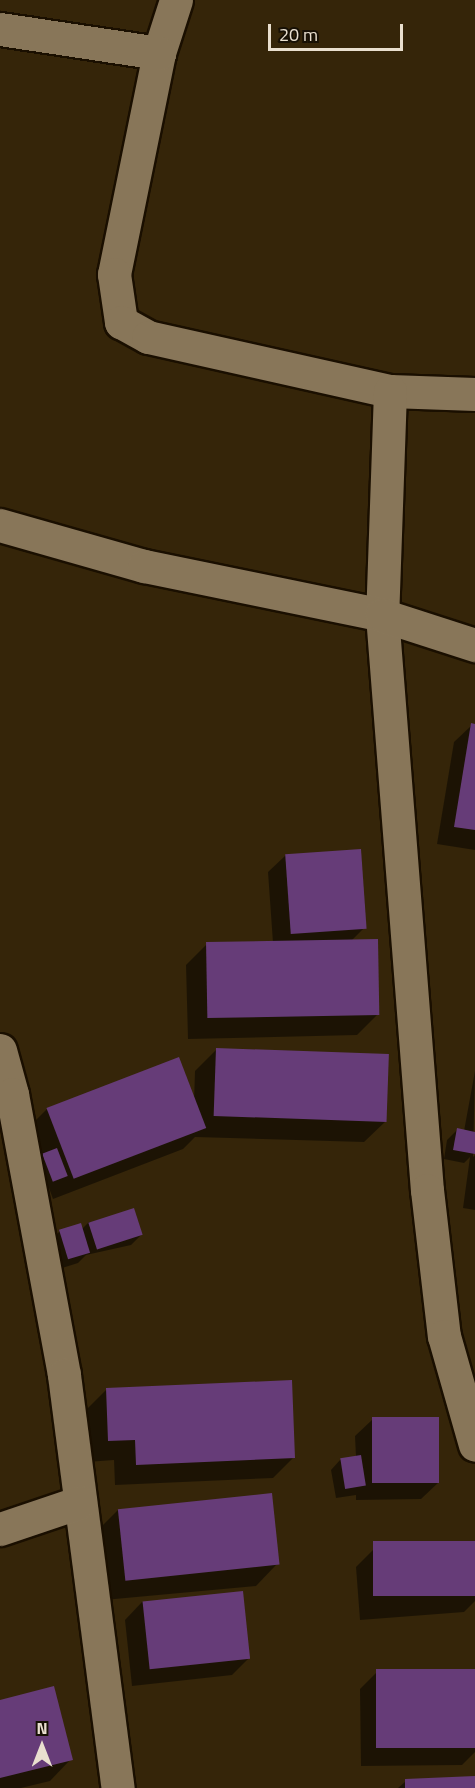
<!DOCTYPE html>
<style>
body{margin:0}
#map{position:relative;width:475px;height:1788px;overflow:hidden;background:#352509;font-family:"Titillium Web",sans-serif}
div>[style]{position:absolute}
.shadow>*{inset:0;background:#0007}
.building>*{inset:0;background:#663c78;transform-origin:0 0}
.roads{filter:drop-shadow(2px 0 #1a0f00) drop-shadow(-2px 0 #1a0f00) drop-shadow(0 2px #1a0f00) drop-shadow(0 -2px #1a0f00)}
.minor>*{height:33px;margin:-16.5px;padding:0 16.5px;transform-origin:16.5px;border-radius:16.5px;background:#887659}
span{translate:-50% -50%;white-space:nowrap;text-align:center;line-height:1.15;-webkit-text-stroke:5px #171005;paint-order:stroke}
.north{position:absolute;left:12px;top:1716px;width:60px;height:60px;-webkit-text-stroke:4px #171005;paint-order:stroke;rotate:0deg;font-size:16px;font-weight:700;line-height:24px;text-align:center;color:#e9dfcf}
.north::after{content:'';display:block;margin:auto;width:21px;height:27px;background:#e9dfcf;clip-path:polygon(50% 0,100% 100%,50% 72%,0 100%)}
.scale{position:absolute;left:268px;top:24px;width:135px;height:27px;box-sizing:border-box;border:3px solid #e9dfcf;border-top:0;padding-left:8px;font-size:18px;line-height:21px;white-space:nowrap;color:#e9dfcf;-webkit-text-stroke:4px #171005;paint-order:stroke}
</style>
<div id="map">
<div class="shadow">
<i style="clip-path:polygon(472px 725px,475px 726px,475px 850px,437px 844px,454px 742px)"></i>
<i style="clip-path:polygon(286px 855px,364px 928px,351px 941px,378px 1014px,357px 1035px,188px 1039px,186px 965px,207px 944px,273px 943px,268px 872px)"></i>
<i style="clip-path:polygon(217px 1049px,386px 1121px,364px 1142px,195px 1137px,183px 1149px,53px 1199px,49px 1188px,43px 1190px,26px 1130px,47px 1109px,178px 1059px,194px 1102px,195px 1071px)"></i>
<i style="clip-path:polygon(475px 1071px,473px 1157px,475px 1155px,475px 1210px,463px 1208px,470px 1157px,464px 1163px,444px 1159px,447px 1140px,457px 1130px,464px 1131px)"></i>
<i style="clip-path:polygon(89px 1222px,141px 1235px,131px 1245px,86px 1255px,78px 1263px,59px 1269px,50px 1241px,60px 1231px,81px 1230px)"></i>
<i style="clip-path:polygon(106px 1390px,294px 1457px,273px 1478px,115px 1485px,114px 1460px,87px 1462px,85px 1411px)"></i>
<i style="clip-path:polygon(373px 1419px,439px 1482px,421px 1499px,356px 1500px,356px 1495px,336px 1498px,331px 1470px,340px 1460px,356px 1457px,355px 1436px)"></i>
<i style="clip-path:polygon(118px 1510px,277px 1564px,256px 1586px,104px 1600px,97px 1531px)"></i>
<i style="clip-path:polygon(475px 1542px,475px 1601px,464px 1612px,360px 1620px,356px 1567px,373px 1550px)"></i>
<i style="clip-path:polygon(142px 1602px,249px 1658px,232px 1675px,132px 1686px,125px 1620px)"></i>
<i style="clip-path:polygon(475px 1671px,475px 1752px,462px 1765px,361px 1766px,360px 1689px,377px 1672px)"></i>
<i style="clip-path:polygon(0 1702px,71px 1759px,50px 1781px,21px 1788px,0 1788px)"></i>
<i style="clip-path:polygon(475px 1778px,475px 1788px,398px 1788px,406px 1781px)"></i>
</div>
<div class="building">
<i style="clip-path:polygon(471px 723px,475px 724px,475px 830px,454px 827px)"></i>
<i style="left:361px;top:849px;width:80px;height:76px;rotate:86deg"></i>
<i style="left:378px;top:939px;width:76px;height:172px;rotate:89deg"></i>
<i style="left:216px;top:1048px;width:173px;height:68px;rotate:2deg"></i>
<i style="left:179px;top:1057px;width:76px;height:142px;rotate:69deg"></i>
<i style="clip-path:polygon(457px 1128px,475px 1132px,475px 1154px,453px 1150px)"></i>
<i style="left:57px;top:1148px;width:30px;height:16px;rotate:69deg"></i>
<i style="left:134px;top:1208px;width:28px;height:48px;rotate:72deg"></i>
<i style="left:81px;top:1223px;width:31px;height:23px;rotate:73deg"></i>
<i style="clip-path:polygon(292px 1380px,295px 1458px,136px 1465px,135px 1440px,108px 1441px,106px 1388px)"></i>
<i style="left:372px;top:1417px;width:67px;height:66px"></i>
<i style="left:361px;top:1455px;width:31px;height:21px;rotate:81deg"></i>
<i style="left:272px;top:1493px;width:72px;height:155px;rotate:84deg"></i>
<i style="left:475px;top:1541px;width:55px;height:102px;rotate:90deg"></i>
<i style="left:243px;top:1591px;width:68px;height:101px;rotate:84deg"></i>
<i style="left:475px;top:1669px;width:79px;height:99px;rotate:90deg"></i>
<i style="clip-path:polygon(54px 1686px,73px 1760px,0 1778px,0 1700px)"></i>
<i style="clip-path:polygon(475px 1776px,475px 1788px,405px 1788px,405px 1779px)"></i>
</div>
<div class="roads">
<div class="minor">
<i style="left:176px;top:0;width:56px;rotate:107.8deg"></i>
<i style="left:159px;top:53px;width:226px;rotate:101.5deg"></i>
<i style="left:114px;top:274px;width:49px;rotate:81.7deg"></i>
<i style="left:121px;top:322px;width:31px;rotate:29deg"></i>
<i style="left:148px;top:337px;width:248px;rotate:12.6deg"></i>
<i style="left:390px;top:391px;width:85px;rotate:2deg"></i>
<i style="left:0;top:29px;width:161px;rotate:8.6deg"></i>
<i style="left:390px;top:391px;width:224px;rotate:92deg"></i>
<i style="left:382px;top:615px;width:577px;rotate:85.53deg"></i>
<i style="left:427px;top:1190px;width:147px;rotate:83.4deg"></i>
<i style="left:444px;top:1336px;width:113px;rotate:74.1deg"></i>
<i style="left:0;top:525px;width:150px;rotate:15.9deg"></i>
<i style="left:144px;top:566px;width:243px;rotate:11.6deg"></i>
<i style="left:382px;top:615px;width:98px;rotate:17.9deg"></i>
<i style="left:0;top:1050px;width:46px;rotate:74.7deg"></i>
<i style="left:12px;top:1094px;width:286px;rotate:79.5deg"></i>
<i style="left:64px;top:1375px;width:417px;rotate:82.6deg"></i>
<i style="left:0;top:1529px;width:84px;rotate:-18.6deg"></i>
</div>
</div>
<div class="north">N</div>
<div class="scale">20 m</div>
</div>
